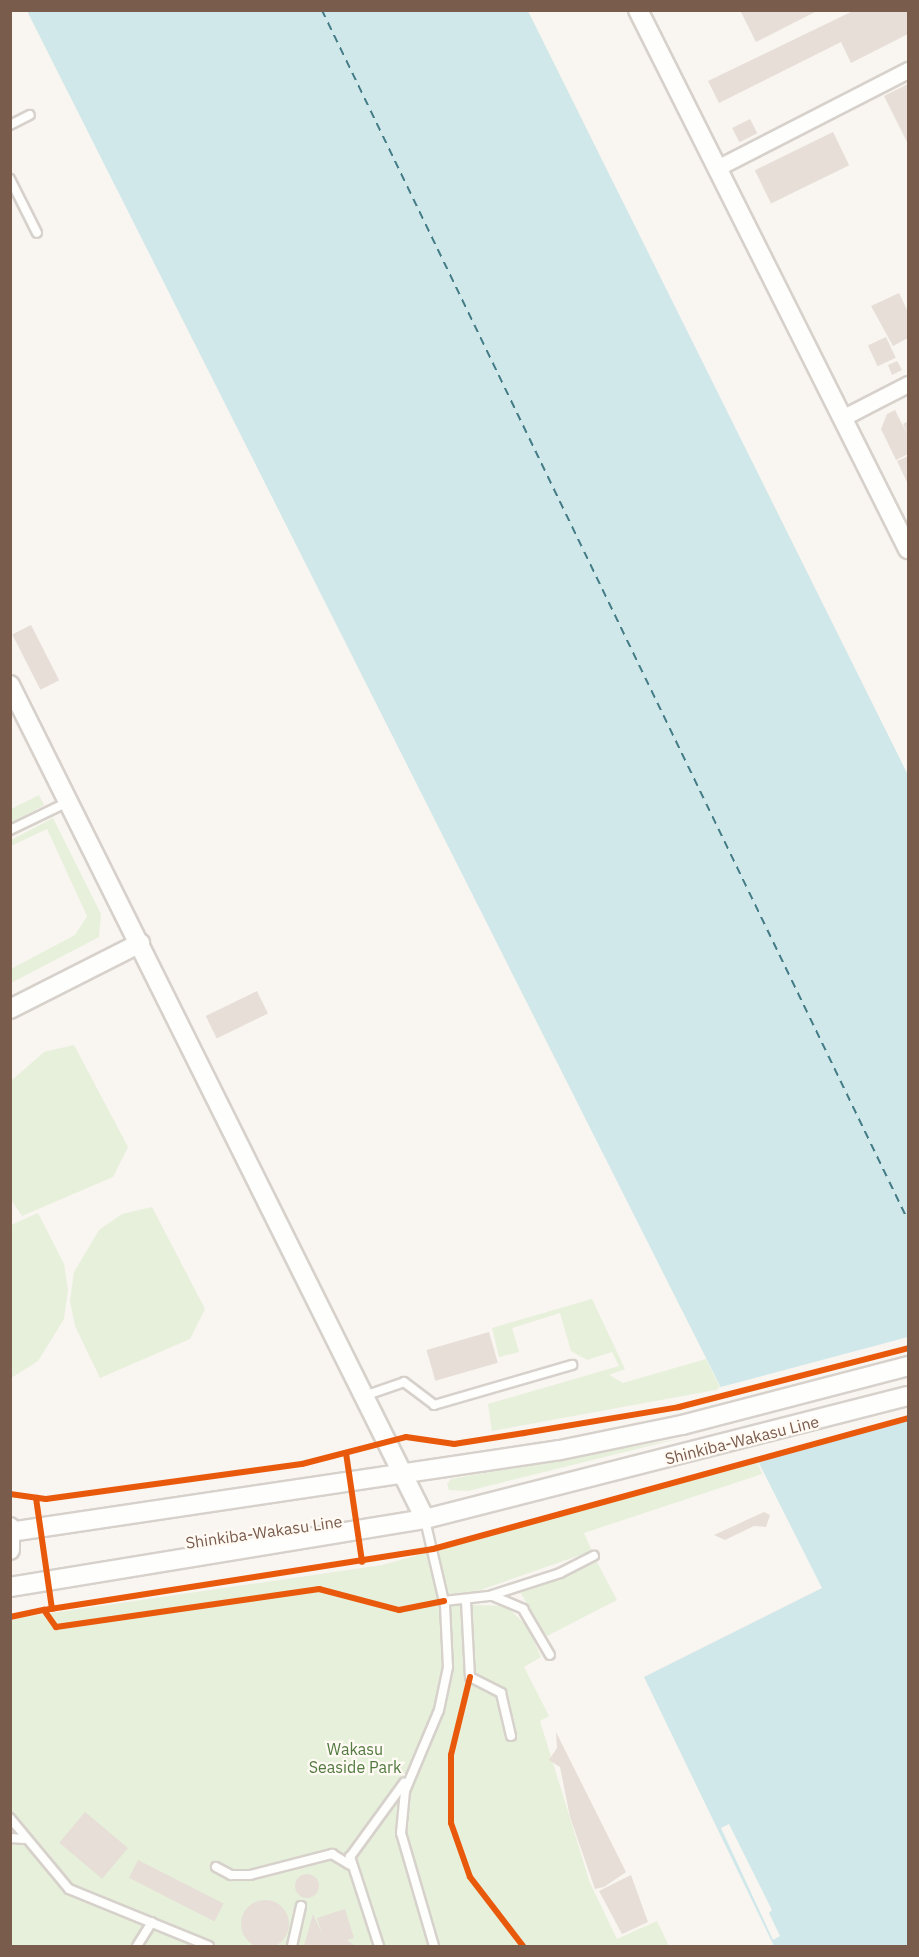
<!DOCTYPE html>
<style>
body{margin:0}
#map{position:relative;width:919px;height:1957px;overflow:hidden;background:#f9f5f0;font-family:"IBM Plex Sans",sans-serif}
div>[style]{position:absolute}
.green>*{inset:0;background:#e7f0db}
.water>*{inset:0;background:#d0e8ea}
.pier>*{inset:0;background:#f9f5f0}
.ferry>*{height:1.5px;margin-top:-0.75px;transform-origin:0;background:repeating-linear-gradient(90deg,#437c86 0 8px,transparent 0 14px)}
.building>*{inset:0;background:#e6ded7;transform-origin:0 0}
.round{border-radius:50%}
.roads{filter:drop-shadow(2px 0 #d7d1cb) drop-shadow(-2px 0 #d7d1cb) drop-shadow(0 2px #d7d1cb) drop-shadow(0 -2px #d7d1cb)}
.service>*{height:8px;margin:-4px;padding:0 4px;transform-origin:4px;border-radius:4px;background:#fefefd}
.minor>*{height:15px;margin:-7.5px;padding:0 7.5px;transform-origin:7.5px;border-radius:7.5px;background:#fefefd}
.tertiary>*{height:18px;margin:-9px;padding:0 9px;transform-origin:9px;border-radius:9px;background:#fefefd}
.cycleway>*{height:6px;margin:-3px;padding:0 3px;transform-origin:3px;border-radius:3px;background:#e8590c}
span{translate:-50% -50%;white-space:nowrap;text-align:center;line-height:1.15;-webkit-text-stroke:4.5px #fffaf3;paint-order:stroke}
.street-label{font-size:16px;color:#7a5c4d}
.park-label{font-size:16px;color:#537a41}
.frame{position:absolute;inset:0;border:12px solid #7a5c4d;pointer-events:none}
</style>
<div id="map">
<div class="green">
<i style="clip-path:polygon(39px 795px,44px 805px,11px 823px,11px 809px)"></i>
<i style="clip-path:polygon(53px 818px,101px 914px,99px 937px,11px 983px,11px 969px,75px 935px,87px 916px,47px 829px,11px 846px,11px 840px)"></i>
<i style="clip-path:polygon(74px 1045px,128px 1147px,113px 1177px,22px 1216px,11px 1200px,11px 1081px,44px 1052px)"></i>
<i style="clip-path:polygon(152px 1207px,205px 1309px,190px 1339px,100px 1378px,75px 1326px,70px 1301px,74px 1272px,99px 1230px,122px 1214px)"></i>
<i style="clip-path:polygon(38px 1213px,64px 1264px,68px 1290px,64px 1319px,38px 1361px,11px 1378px,11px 1225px)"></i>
<i style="clip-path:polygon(592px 1299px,625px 1369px,609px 1375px,623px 1383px,706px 1359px,721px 1389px,492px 1431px,488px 1404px,619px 1366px,612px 1352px,587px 1360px,571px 1351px,560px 1313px,512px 1328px,519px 1352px,499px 1357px,492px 1328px)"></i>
<i style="clip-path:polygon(677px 1439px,468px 1491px,449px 1490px,447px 1484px,451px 1479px)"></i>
<i style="clip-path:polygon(757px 1461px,762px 1474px,584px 1533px,592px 1551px,469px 1594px,474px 1605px,506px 1606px,527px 1626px,541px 1657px,524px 1667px,549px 1716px,540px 1721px,590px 1883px,617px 1939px,657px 1921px,669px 1946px,11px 1946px,11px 1619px,382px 1565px)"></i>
<i style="clip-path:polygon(597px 1562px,617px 1600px,547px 1636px,520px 1592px)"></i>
</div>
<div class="water">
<i style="clip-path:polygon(27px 11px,528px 11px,908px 775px,908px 1946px,774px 1946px,644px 1677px,822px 1588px)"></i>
</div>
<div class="pier">
<i style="clip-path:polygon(908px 1337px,908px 1419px,754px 1460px,717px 1388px)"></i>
<i style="clip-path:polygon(729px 1824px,772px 1910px,769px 1913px,780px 1936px,773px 1940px,721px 1828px)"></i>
</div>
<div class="ferry">
<i style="left:322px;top:10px;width:1344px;rotate:64.16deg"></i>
</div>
<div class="building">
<i style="clip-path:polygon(740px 10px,819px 10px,756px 42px)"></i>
<i style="clip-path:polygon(855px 10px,908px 10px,908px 34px,851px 63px,841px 42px,719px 103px,708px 81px)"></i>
<i style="clip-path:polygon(908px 84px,908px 141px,907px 142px,884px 96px)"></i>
<i style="left:750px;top:119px;width:16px;height:20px;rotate:63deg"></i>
<i style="left:833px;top:132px;width:37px;height:87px;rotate:64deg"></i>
<i style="clip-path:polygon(899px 293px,908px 312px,908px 338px,893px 346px,871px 306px)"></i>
<i style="left:886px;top:337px;width:23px;height:20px;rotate:65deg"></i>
<i style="clip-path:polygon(897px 361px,902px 370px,892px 375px,888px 365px)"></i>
<i style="clip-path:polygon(895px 410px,907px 434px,903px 424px,908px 421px,908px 454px,896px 460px,881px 429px,887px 414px)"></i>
<i style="clip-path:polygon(908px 456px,908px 481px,907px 482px,897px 461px)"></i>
<i style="left:31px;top:625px;width:62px;height:21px;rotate:63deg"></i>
<i style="left:257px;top:991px;width:25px;height:57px;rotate:64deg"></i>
<i style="left:489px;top:1332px;width:32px;height:65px;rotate:74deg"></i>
<i style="clip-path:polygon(764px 1512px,770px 1515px,766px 1527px,754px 1526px,725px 1540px,714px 1535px)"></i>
<i style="clip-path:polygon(556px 1732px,626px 1872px,604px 1887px,595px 1889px,570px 1817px,560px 1767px,549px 1760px,557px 1748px)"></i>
<i style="left:85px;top:1812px;width:56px;height:40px;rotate:40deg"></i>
<i style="left:138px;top:1860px;width:96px;height:20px;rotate:27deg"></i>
<i class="round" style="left:295px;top:1874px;width:24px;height:24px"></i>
<i style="clip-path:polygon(631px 1875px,648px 1922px,622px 1934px,599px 1891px)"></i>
<i class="round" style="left:241px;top:1900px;width:48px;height:48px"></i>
<i style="clip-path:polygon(345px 1909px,354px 1938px,347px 1940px,355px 1946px,304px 1946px,313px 1914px,322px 1934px,317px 1918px)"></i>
</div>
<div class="roads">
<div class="service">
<i style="left:10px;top:125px;width:22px;rotate:-27deg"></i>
<i style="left:10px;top:179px;width:60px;rotate:63.4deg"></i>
<i style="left:10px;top:830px;width:64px;rotate:-25.8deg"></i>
<i style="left:367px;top:1395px;width:39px;rotate:-19deg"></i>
<i style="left:404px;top:1382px;width:38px;rotate:37deg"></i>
<i style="left:434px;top:1405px;width:144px;rotate:-16.2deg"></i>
<i style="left:425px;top:1520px;width:88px;rotate:76.9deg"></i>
<i style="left:445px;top:1606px;width:61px;rotate:87.2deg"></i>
<i style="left:448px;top:1667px;width:44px;rotate:101.8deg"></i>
<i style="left:439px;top:1710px;width:88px;rotate:112.8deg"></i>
<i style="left:405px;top:1791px;width:42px;rotate:95.4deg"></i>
<i style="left:401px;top:1833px;width:118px;rotate:73.7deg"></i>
<i style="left:493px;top:1596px;width:33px;rotate:23deg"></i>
<i style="left:523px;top:1609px;width:53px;rotate:59.6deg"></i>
<i style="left:444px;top:1601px;width:45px;rotate:-6.3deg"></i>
<i style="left:489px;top:1596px;width:75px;rotate:-17.9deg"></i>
<i style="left:560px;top:1573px;width:38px;rotate:-27deg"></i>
<i style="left:466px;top:1601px;width:76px;rotate:87deg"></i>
<i style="left:470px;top:1677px;width:35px;rotate:27deg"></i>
<i style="left:501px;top:1693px;width:44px;rotate:76.9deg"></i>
<i style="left:10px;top:1818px;width:92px;rotate:50.3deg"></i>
<i style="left:69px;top:1889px;width:151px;rotate:22.2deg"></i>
<i style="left:10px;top:1838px;width:14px;rotate:4deg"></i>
<i style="left:216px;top:1867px;width:17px;rotate:28deg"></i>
<i style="left:231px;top:1875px;width:19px"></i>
<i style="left:250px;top:1875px;width:85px;rotate:-14.4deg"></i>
<i style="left:332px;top:1854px;width:21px;rotate:31deg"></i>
<i style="left:137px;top:1946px;width:28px;rotate:-58deg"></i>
<i style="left:292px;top:1946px;width:41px;rotate:-77.3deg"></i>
<i style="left:379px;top:1946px;width:94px;rotate:-108deg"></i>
<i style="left:350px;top:1857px;width:92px;rotate:-53.9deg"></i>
</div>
<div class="minor">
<i style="left:717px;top:168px;width:215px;rotate:-27.2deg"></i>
<i style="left:842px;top:418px;width:74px;rotate:-27.3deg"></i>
</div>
<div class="tertiary">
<i style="left:638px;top:10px;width:603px;rotate:63.39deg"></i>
<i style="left:10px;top:685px;width:932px;rotate:63.54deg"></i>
<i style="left:10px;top:1009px;width:146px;rotate:-26.9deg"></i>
<i style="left:10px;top:1527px;width:23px;rotate:90deg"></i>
<i style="left:10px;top:1532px;width:556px;rotate:-8.48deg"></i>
<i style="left:560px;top:1450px;width:125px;rotate:-11.6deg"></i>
<i style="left:682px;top:1425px;width:234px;rotate:-14.6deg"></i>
<i style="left:10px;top:1587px;width:421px;rotate:-9.3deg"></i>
<i style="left:425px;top:1519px;width:498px;rotate:-14.3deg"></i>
</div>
</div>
<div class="cycleway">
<i style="left:346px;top:1453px;width:110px;rotate:81.6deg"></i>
<i style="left:10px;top:1494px;width:36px;rotate:8deg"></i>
<i style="left:46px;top:1499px;width:258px;rotate:-7.8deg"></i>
<i style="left:302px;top:1464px;width:107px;rotate:-14.6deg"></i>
<i style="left:406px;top:1437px;width:49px;rotate:8.3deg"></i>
<i style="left:454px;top:1444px;width:71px;rotate:-8.9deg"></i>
<i style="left:524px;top:1433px;width:157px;rotate:-9.5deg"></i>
<i style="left:679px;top:1407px;width:236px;rotate:-14.4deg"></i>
<i style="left:36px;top:1498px;width:112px;rotate:81.8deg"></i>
<i style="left:44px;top:1610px;width:394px;rotate:-8.9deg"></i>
<i style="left:433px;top:1549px;width:493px;rotate:-15.4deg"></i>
<i style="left:10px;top:1617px;width:35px;rotate:-12deg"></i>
<i style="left:44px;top:1610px;width:21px;rotate:55deg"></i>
<i style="left:56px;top:1627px;width:266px;rotate:-8.2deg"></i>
<i style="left:319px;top:1589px;width:83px;rotate:14.7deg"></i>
<i style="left:399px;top:1610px;width:46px;rotate:-11.3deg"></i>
<i style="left:470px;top:1677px;width:80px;rotate:103.7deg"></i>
<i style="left:451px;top:1755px;width:68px;rotate:90deg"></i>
<i style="left:451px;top:1823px;width:57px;rotate:70.6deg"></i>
<i style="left:470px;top:1877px;width:87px;rotate:52.5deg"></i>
</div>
<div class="street-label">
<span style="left:742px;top:1440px;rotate:-14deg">Shinkiba-Wakasu Line</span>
<span style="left:264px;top:1532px;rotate:-8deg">Shinkiba-Wakasu Line</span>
</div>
<div class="park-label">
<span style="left:355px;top:1758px">Wakasu<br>Seaside Park</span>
</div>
<div class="frame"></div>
</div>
